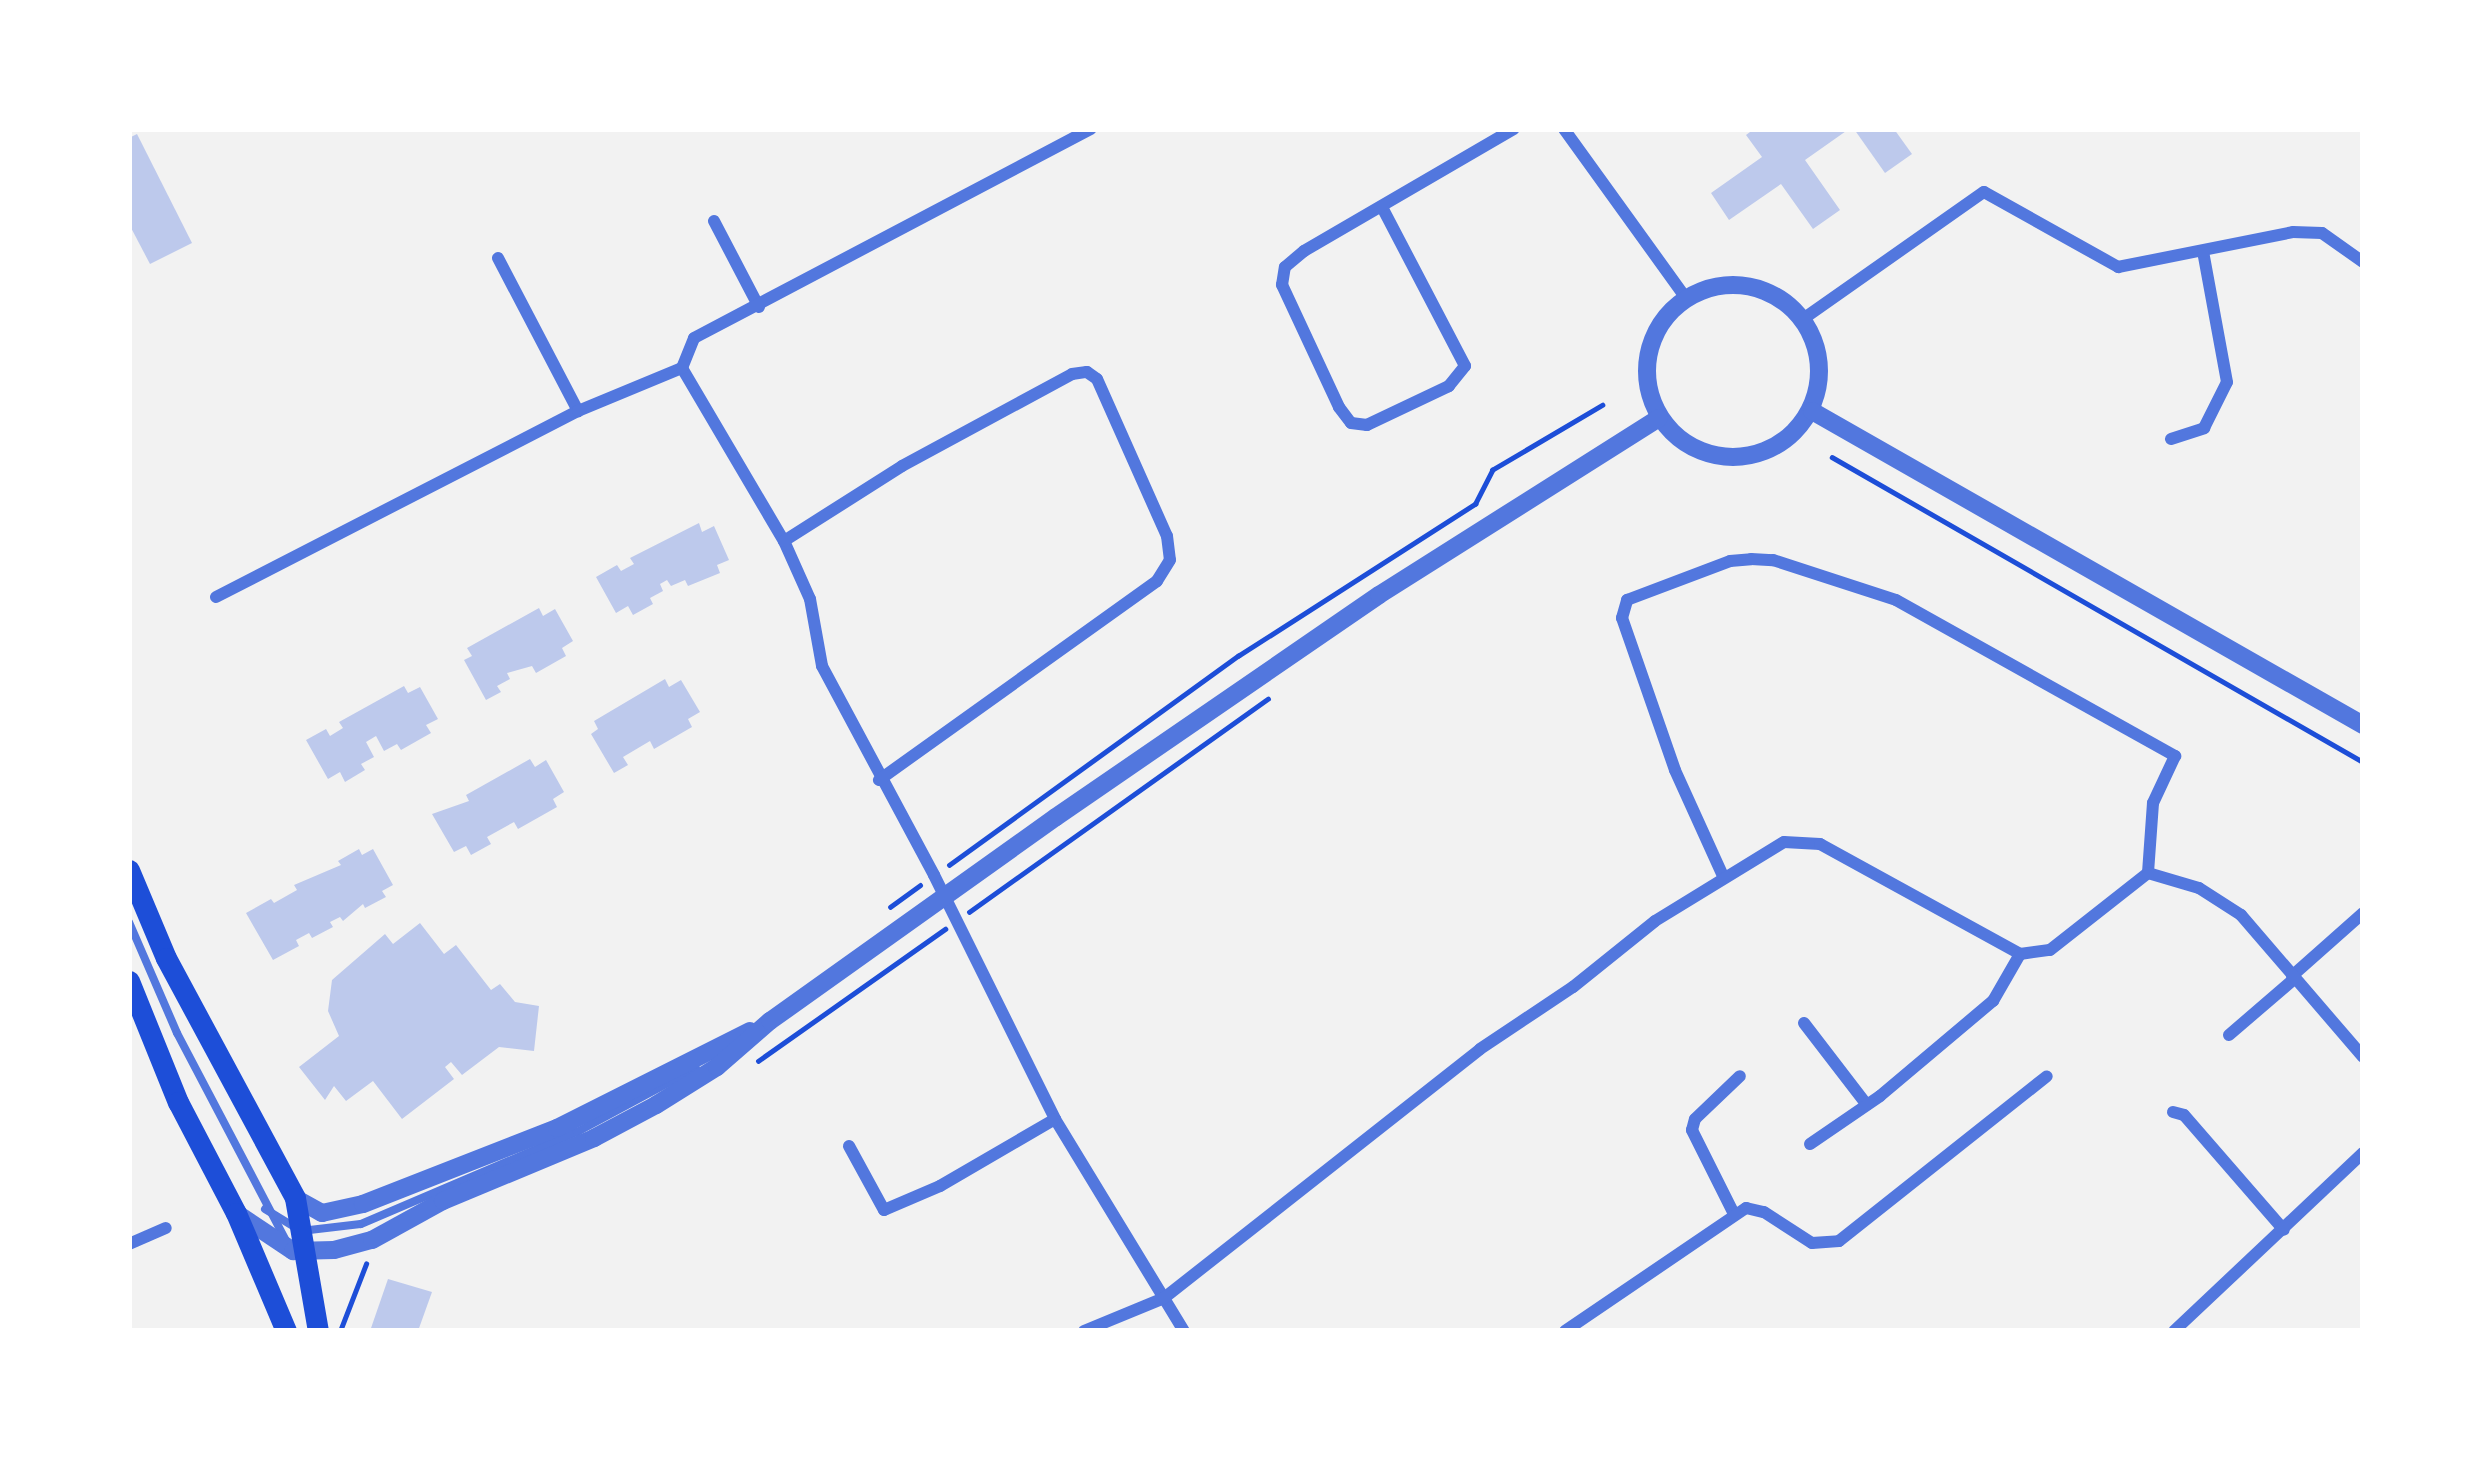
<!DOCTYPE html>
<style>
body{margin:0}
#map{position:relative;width:2492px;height:1460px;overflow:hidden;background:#f2f2f2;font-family:"Fira Sans Condensed",sans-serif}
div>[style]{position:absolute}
.building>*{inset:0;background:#bdc9ec}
.path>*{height:4.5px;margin:-2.25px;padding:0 2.25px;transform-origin:2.25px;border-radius:2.25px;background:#1d4ed8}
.service>*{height:8px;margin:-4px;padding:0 4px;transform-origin:4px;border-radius:4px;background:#5277de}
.minor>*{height:12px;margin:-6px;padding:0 6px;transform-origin:6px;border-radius:6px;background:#5277de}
.tertiary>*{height:18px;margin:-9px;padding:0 9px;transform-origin:9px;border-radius:9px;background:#5277de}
.tertiary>.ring{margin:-9px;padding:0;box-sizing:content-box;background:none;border:18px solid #5277de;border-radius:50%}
.primary>*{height:21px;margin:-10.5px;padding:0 10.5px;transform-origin:10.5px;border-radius:10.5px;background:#1d4ed8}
span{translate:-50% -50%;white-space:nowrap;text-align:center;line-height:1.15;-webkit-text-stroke:9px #fff;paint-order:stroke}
.frame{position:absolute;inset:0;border:132px solid #fff;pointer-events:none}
</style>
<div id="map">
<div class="building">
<i style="clip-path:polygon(1754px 129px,1849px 129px,1805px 160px,1840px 210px,1813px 229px,1781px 184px,1729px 220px,1711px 193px,1762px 157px,1746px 135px)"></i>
<i style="clip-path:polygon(1854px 129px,1894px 129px,1912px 154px,1885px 173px)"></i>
<i style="clip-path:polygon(137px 134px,192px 243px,150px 264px,129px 224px,129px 138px)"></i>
<i style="clip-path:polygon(699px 523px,702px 532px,714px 526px,729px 560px,717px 565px,720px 573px,688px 586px,685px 580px,671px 586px,667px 580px,660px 584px,663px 591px,650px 598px,653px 604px,633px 615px,628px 606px,616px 613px,596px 577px,617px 565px,621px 571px,634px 564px,630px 558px)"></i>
<i style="clip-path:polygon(539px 608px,543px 616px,555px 609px,573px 641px,562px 648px,566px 656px,536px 673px,532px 666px,507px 673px,510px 679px,497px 686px,501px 692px,486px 700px,464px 660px,472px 656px,467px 648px)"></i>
<i style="clip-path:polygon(665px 679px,669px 687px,681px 680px,700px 712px,688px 719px,692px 727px,654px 749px,650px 741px,623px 757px,628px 765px,614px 773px,591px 734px,598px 729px,594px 721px)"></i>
<i style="clip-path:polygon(404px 686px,408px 693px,420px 687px,438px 719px,426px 725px,431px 733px,401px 750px,397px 744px,384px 751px,376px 736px,366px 742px,374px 757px,361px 764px,365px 770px,345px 782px,340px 772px,328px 779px,306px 740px,326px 729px,330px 736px,343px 728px,339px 722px)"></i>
<i style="clip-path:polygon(530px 759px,535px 767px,546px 760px,564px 792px,553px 799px,557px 807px,518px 829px,514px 822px,487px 837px,491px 844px,471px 855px,466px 846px,454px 852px,432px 814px,469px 801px,466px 795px)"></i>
<i style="clip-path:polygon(359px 849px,362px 855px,373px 849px,393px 885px,382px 891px,386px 897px,365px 908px,363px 904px,343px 921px,340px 917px,330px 922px,333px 927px,312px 938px,309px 933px,296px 940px,299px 946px,273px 960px,246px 913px,271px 899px,274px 903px,297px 890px,294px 885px,341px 865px,338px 861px)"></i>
<i style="clip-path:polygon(420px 923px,444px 954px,456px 945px,491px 990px,500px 984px,515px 1002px,539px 1006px,534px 1051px,499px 1047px,462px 1075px,451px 1062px,445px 1067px,454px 1079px,402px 1119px,373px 1081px,346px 1101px,334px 1086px,325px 1100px,299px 1067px,339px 1036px,328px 1011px,332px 980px,385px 934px,393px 944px)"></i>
<i style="clip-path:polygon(388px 1279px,432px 1292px,418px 1331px,370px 1331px)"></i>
</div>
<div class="path">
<i style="left:1832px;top:457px;width:612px;rotate:29.87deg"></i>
<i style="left:949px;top:865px;width:357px;rotate:-35.9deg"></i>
<i style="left:1238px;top:656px;width:282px;rotate:-32.7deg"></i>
<i style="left:1475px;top:504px;width:38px;rotate:-63deg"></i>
<i style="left:1492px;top:470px;width:128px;rotate:-30.6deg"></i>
<i style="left:890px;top:907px;width:37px;rotate:-36deg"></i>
<i style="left:969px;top:912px;width:367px;rotate:-35.5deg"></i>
<i style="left:758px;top:1061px;width:229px;rotate:-35.2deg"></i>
<i style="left:340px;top:1331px;width:72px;rotate:-68.8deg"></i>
</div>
<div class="service">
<i style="left:129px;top:922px;width:121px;rotate:66.6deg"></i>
<i style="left:177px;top:1033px;width:233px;rotate:62.3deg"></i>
<i style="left:265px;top:1209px;width:42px;rotate:31.4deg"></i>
<i style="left:301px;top:1231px;width:60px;rotate:-6.7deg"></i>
<i style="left:361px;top:1224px;width:235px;rotate:-23.1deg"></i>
<i style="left:577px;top:1132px;width:135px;rotate:-28.3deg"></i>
</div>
<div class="minor">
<i style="left:1564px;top:129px;width:208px;rotate:54.2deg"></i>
<i style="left:1383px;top:209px;width:177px;rotate:62.4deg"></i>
<i style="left:1465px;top:366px;width:26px;rotate:129deg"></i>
<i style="left:1449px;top:386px;width:91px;rotate:154.6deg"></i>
<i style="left:1367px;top:425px;width:16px;rotate:-173deg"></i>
<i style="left:1351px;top:423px;width:20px;rotate:-127deg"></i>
<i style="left:1339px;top:407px;width:135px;rotate:-115deg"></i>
<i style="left:1282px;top:285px;width:18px;rotate:-81deg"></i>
<i style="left:1285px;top:267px;width:25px;rotate:-40deg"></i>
<i style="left:1304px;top:251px;width:243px;rotate:-30.2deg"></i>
<i style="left:714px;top:221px;width:97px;rotate:62.4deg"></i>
<i style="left:498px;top:258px;width:173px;rotate:62.4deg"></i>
<i style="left:1803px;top:319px;width:221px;rotate:-35.1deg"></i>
<i style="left:1984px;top:192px;width:154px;rotate:29.2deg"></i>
<i style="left:2118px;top:267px;width:178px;rotate:-11.3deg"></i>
<i style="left:2293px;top:232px;width:29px;rotate:2deg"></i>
<i style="left:2322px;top:233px;width:50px;rotate:35.3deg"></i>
<i style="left:682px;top:368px;width:201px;rotate:59.5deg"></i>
<i style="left:784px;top:541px;width:64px;rotate:65.9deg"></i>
<i style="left:810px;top:599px;width:68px;rotate:79.8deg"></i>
<i style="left:822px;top:666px;width:237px;rotate:61.8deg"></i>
<i style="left:934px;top:875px;width:272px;rotate:63.6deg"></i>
<i style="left:1055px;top:1119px;width:248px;rotate:58.7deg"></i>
<i style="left:2171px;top:439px;width:35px;rotate:-18deg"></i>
<i style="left:2204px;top:428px;width:51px;rotate:-63.4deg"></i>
<i style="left:2227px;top:382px;width:133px;rotate:-100.4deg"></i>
<i style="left:784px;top:541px;width:140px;rotate:-32.4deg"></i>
<i style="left:902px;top:466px;width:193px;rotate:-28.4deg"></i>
<i style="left:1072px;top:374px;width:15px;rotate:-8deg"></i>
<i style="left:1087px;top:372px;width:12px;rotate:35deg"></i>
<i style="left:1097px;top:379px;width:172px;rotate:66deg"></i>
<i style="left:1167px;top:536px;width:24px;rotate:83deg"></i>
<i style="left:1170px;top:560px;width:25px;rotate:122deg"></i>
<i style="left:1157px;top:581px;width:342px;rotate:144.4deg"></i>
<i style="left:216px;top:597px;width:407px;rotate:-27.2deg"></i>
<i style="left:578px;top:411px;width:113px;rotate:-22.5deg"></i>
<i style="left:682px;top:368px;width:32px;rotate:-68deg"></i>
<i style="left:694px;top:338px;width:449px;rotate:-27.8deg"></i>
<i style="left:1723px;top:876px;width:116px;rotate:-114.4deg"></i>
<i style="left:1675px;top:770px;width:161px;rotate:-109.2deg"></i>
<i style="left:1622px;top:618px;width:19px;rotate:-74deg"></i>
<i style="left:1627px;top:600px;width:110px;rotate:-20.7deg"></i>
<i style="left:1730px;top:561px;width:21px;rotate:-5deg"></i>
<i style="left:1751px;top:559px;width:22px;rotate:3deg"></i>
<i style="left:1773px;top:560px;width:129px;rotate:18deg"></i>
<i style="left:1896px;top:600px;width:320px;rotate:29.2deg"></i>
<i style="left:2175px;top:756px;width:52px;rotate:115.1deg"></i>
<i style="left:2153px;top:803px;width:70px;rotate:94.1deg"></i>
<i style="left:2292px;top:976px;width:95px;rotate:-41.6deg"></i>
<i style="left:1804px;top:1023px;width:103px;rotate:52.5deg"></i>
<i style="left:2229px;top:1035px;width:86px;rotate:-40.7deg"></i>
<i style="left:2173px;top:1112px;width:11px;rotate:15deg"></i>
<i style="left:2184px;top:1115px;width:152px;rotate:49deg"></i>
<i style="left:1810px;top:1144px;width:85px;rotate:-34.4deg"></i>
<i style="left:1880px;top:1096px;width:148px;rotate:-40.1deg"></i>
<i style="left:1993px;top:1001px;width:54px;rotate:-60.1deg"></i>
<i style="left:849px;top:1146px;width:73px;rotate:61.3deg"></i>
<i style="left:884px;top:1210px;width:61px;rotate:-23.2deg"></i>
<i style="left:940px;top:1186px;width:133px;rotate:-30.2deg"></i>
<i style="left:1734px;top:1214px;width:94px;rotate:-116.6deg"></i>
<i style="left:1692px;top:1130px;width:11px;rotate:-75deg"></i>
<i style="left:1695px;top:1119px;width:62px;rotate:-43.7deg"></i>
<i style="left:129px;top:1244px;width:40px;rotate:-23.4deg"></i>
<i style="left:1084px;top:1331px;width:87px;rotate:-22.4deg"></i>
<i style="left:1164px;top:1298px;width:402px;rotate:-38.2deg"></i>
<i style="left:1480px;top:1049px;width:112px;rotate:-33.7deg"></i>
<i style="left:1573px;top:987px;width:105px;rotate:-38.8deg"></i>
<i style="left:1655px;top:921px;width:151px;rotate:-31.5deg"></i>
<i style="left:1784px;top:842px;width:36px;rotate:3deg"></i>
<i style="left:1820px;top:844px;width:228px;rotate:28.8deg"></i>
<i style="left:2020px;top:954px;width:30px;rotate:-8deg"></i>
<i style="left:2050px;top:950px;width:125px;rotate:-38.2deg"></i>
<i style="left:2148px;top:873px;width:53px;rotate:16.4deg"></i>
<i style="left:2199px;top:888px;width:50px;rotate:32.7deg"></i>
<i style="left:2241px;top:915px;width:187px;rotate:49.3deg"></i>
<i style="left:1565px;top:1331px;width:219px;rotate:-34.2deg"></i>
<i style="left:1746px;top:1208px;width:18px;rotate:13deg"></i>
<i style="left:1764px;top:1212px;width:57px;rotate:32.9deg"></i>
<i style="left:1812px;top:1243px;width:27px;rotate:-4deg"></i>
<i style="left:1839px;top:1241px;width:265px;rotate:-38.4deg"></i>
<i style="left:2174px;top:1331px;width:260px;rotate:-43.3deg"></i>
</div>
<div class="tertiary">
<i class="ring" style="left:1647px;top:285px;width:154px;height:154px"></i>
<i style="left:1812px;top:411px;width:634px;rotate:29.68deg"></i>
<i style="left:295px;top:1198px;width:31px;rotate:29deg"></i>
<i style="left:322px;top:1213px;width:42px;rotate:-12.4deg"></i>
<i style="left:363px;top:1204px;width:208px;rotate:-21.4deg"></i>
<i style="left:557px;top:1128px;width:216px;rotate:-26.7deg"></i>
<i style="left:236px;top:1213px;width:69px;rotate:33.7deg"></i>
<i style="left:293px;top:1251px;width:41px;rotate:-1.4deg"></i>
<i style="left:334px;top:1250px;width:39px;rotate:-15deg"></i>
<i style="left:372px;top:1240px;width:81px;rotate:-28.8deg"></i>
<i style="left:443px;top:1201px;width:164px;rotate:-22.6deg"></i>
<i style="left:594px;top:1138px;width:70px;rotate:-28deg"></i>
<i style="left:656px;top:1105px;width:72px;rotate:-31.9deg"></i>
<i style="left:717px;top:1067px;width:70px;rotate:-41deg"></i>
<i style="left:770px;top:1021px;width:351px;rotate:-35.5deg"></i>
<i style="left:1056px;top:817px;width:392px;rotate:-34.5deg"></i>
<i style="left:1379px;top:595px;width:331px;rotate:-32.3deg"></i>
</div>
<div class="primary">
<i style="left:129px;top:870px;width:95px;rotate:67.2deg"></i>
<i style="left:166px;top:958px;width:272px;rotate:61.7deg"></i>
<i style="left:295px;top:1198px;width:135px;rotate:80.2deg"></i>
<i style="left:129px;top:981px;width:131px;rotate:68deg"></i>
<i style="left:178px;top:1102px;width:125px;rotate:62.4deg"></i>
<i style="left:236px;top:1213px;width:128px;rotate:67deg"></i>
</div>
<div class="frame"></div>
</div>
